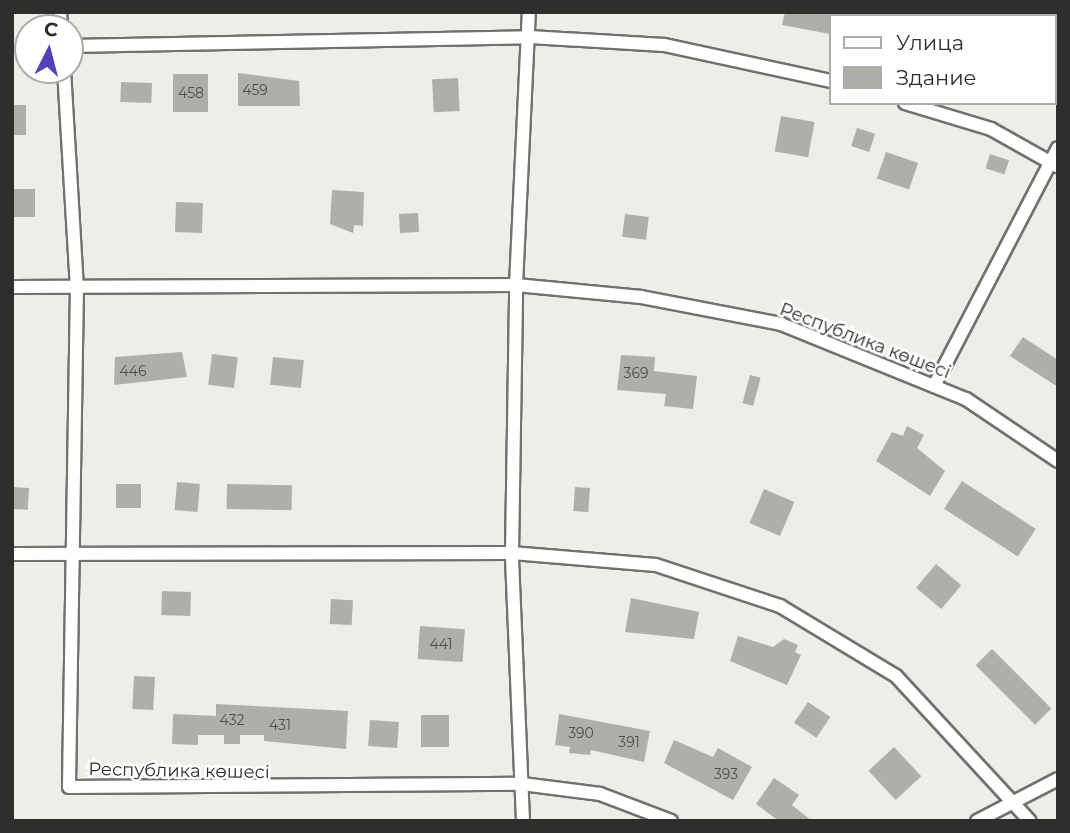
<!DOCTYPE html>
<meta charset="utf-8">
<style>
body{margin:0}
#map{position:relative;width:1070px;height:833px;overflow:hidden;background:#eeede8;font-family:Montserrat,sans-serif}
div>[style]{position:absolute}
.building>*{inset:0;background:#afafaa;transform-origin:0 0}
.roads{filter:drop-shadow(2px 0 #72716d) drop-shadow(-2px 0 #72716d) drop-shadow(0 2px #72716d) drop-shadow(0 -2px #72716d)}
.street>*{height:12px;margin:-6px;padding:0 6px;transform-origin:6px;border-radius:6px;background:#fff}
span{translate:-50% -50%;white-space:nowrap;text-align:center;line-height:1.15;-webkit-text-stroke:5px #fff;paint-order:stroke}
.number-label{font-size:14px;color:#4f4e4c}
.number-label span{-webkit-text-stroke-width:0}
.street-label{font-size:18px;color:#2f2e2d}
.frame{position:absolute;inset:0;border:14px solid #2f2e2d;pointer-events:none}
.legend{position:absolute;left:829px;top:14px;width:228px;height:91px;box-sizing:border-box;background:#fff;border:2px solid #acabab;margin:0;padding:9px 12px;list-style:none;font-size:21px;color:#2f2e2d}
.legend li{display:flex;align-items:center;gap:14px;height:35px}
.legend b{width:35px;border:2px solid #acabab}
.north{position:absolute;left:14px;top:14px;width:70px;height:70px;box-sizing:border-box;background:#fff;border:2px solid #acabab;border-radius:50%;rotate:6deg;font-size:19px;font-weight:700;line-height:28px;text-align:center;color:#2f2e2d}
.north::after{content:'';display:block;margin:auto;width:24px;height:32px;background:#5441b9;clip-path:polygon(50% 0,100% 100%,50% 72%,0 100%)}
</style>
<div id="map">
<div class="building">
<i style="clip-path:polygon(785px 12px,830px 12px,830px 34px,782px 25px)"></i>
<i style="clip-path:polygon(238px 73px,299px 81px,300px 106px,238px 106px)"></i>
<i style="left:173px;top:74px;width:35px;height:38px"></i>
<i style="left:458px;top:78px;width:33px;height:26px;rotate:87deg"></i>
<i style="left:121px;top:82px;width:31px;height:20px;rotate:2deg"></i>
<i style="left:12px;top:105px;width:14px;height:30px"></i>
<i style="left:781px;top:116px;width:34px;height:36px;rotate:10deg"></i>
<i style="left:857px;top:128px;width:19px;height:19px;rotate:18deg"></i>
<i style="left:886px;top:152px;width:34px;height:28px;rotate:19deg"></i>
<i style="left:990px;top:154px;width:20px;height:15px;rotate:18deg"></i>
<i style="left:12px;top:189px;width:23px;height:28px"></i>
<i style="clip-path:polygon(332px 190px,364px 192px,363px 226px,354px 225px,353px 233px,330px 224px)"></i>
<i style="left:176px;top:202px;width:27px;height:30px;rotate:2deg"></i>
<i style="left:418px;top:213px;width:19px;height:19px;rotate:87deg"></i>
<i style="left:625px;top:214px;width:24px;height:23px;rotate:7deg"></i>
<i style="clip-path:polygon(1023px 337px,1058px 360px,1058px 387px,1010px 356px)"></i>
<i style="clip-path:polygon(182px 352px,187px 377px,114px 385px,115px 357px)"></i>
<i style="left:212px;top:354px;width:26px;height:31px;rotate:7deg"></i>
<i style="clip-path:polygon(621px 355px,655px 357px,654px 371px,697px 376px,693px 409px,664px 406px,666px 394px,617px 390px)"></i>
<i style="left:273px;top:357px;width:31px;height:28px;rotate:6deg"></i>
<i style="left:750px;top:375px;width:11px;height:29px;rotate:15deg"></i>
<i style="clip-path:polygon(907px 426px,924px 435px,917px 448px,945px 471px,930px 496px,876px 461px,892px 432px,903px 436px)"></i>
<i style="left:962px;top:481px;width:88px;height:33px;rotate:33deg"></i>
<i style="left:177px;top:482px;width:23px;height:28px;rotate:5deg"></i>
<i style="left:116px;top:484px;width:25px;height:24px"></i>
<i style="left:227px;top:484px;width:65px;height:25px;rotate:1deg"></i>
<i style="left:12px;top:487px;width:17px;height:22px;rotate:3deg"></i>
<i style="left:575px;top:487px;width:15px;height:24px;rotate:4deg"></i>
<i style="left:764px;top:489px;width:33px;height:37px;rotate:23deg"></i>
<i style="left:936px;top:564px;width:33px;height:31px;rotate:40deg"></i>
<i style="left:162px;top:591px;width:29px;height:24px;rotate:2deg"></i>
<i style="clip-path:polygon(631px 598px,699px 612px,694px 639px,625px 632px)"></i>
<i style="left:331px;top:599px;width:22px;height:25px;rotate:3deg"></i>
<i style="left:420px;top:626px;width:45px;height:33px;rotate:4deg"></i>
<i style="clip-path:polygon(738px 636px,773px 647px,784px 639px,798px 645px,795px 652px,801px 655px,787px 685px,730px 661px)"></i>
<i style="left:992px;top:649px;width:84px;height:23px;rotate:45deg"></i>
<i style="left:134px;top:676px;width:21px;height:33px;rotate:3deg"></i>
<i style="left:808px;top:702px;width:27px;height:25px;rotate:34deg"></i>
<i style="clip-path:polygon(216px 704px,348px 711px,346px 749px,264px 741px,264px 735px,240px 735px,240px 744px,224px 744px,224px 735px,198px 735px,198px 745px,172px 744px,173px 714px,216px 716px)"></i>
<i style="clip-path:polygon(559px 714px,650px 731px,644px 762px,591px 750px,590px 755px,569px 753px,570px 747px,555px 745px)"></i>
<i style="left:421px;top:715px;width:28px;height:32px"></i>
<i style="left:370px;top:720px;width:29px;height:26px;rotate:4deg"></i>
<i style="clip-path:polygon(674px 740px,713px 757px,718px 748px,752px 767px,733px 800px,664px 763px)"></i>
<i style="left:894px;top:747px;width:40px;height:35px;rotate:47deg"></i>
<i style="clip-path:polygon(774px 778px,799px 795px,792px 805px,812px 821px,779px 821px,756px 804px)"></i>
</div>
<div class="roads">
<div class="street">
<i style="left:60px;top:12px;width:16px;rotate:86deg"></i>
<i style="left:70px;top:46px;width:460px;rotate:-1.1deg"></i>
<i style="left:530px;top:37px;width:134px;rotate:3.4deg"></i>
<i style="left:664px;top:45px;width:170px;rotate:12.2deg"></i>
<i style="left:64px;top:70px;width:217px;rotate:86.6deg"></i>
<i style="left:77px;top:287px;width:500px;rotate:90.92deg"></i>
<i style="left:69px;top:787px;width:453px;rotate:-0.4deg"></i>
<i style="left:522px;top:784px;width:79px;rotate:7.3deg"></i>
<i style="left:600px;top:794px;width:76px;rotate:20.8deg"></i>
<i style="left:905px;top:103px;width:90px;rotate:16.8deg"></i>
<i style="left:991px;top:129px;width:76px;rotate:29.3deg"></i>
<i style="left:12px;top:287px;width:504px;rotate:-0.23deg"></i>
<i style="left:516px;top:285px;width:126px;rotate:5.5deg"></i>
<i style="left:641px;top:297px;width:143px;rotate:10.9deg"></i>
<i style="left:781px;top:324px;width:200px;rotate:22.1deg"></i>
<i style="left:966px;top:399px;width:111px;rotate:34deg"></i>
<i style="left:934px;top:386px;width:268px;rotate:-62.5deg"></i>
<i style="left:12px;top:554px;width:500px;rotate:-0.11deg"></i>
<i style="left:512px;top:553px;width:144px;rotate:4.8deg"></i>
<i style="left:656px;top:565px;width:131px;rotate:18.3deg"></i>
<i style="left:780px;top:606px;width:135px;rotate:31.1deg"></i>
<i style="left:896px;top:676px;width:197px;rotate:47.3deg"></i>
<i style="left:523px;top:821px;width:268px;rotate:-92.4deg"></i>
<i style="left:512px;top:553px;width:268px;rotate:-89.1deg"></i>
<i style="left:516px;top:285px;width:273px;rotate:-87.3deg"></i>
<i style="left:977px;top:821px;width:91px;rotate:-27.4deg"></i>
</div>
</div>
<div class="number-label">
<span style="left:255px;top:90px">459</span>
<span style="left:191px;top:93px">458</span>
<span style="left:133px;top:371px">446</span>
<span style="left:636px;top:373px">369</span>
<span style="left:441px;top:644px">441</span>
<span style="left:232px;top:720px">432</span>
<span style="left:280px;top:725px">431</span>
<span style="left:581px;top:733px">390</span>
<span style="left:629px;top:742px">391</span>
<span style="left:726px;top:774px">393</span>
</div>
<div class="street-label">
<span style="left:865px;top:341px;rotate:21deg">Республика көшесі</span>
<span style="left:179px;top:771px;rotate:1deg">Республика көшесі</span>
</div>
<div class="frame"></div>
<ul class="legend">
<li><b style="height:9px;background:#fff"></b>Улица</li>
<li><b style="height:19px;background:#afafaa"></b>Здание</li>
</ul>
<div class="north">С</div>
</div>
